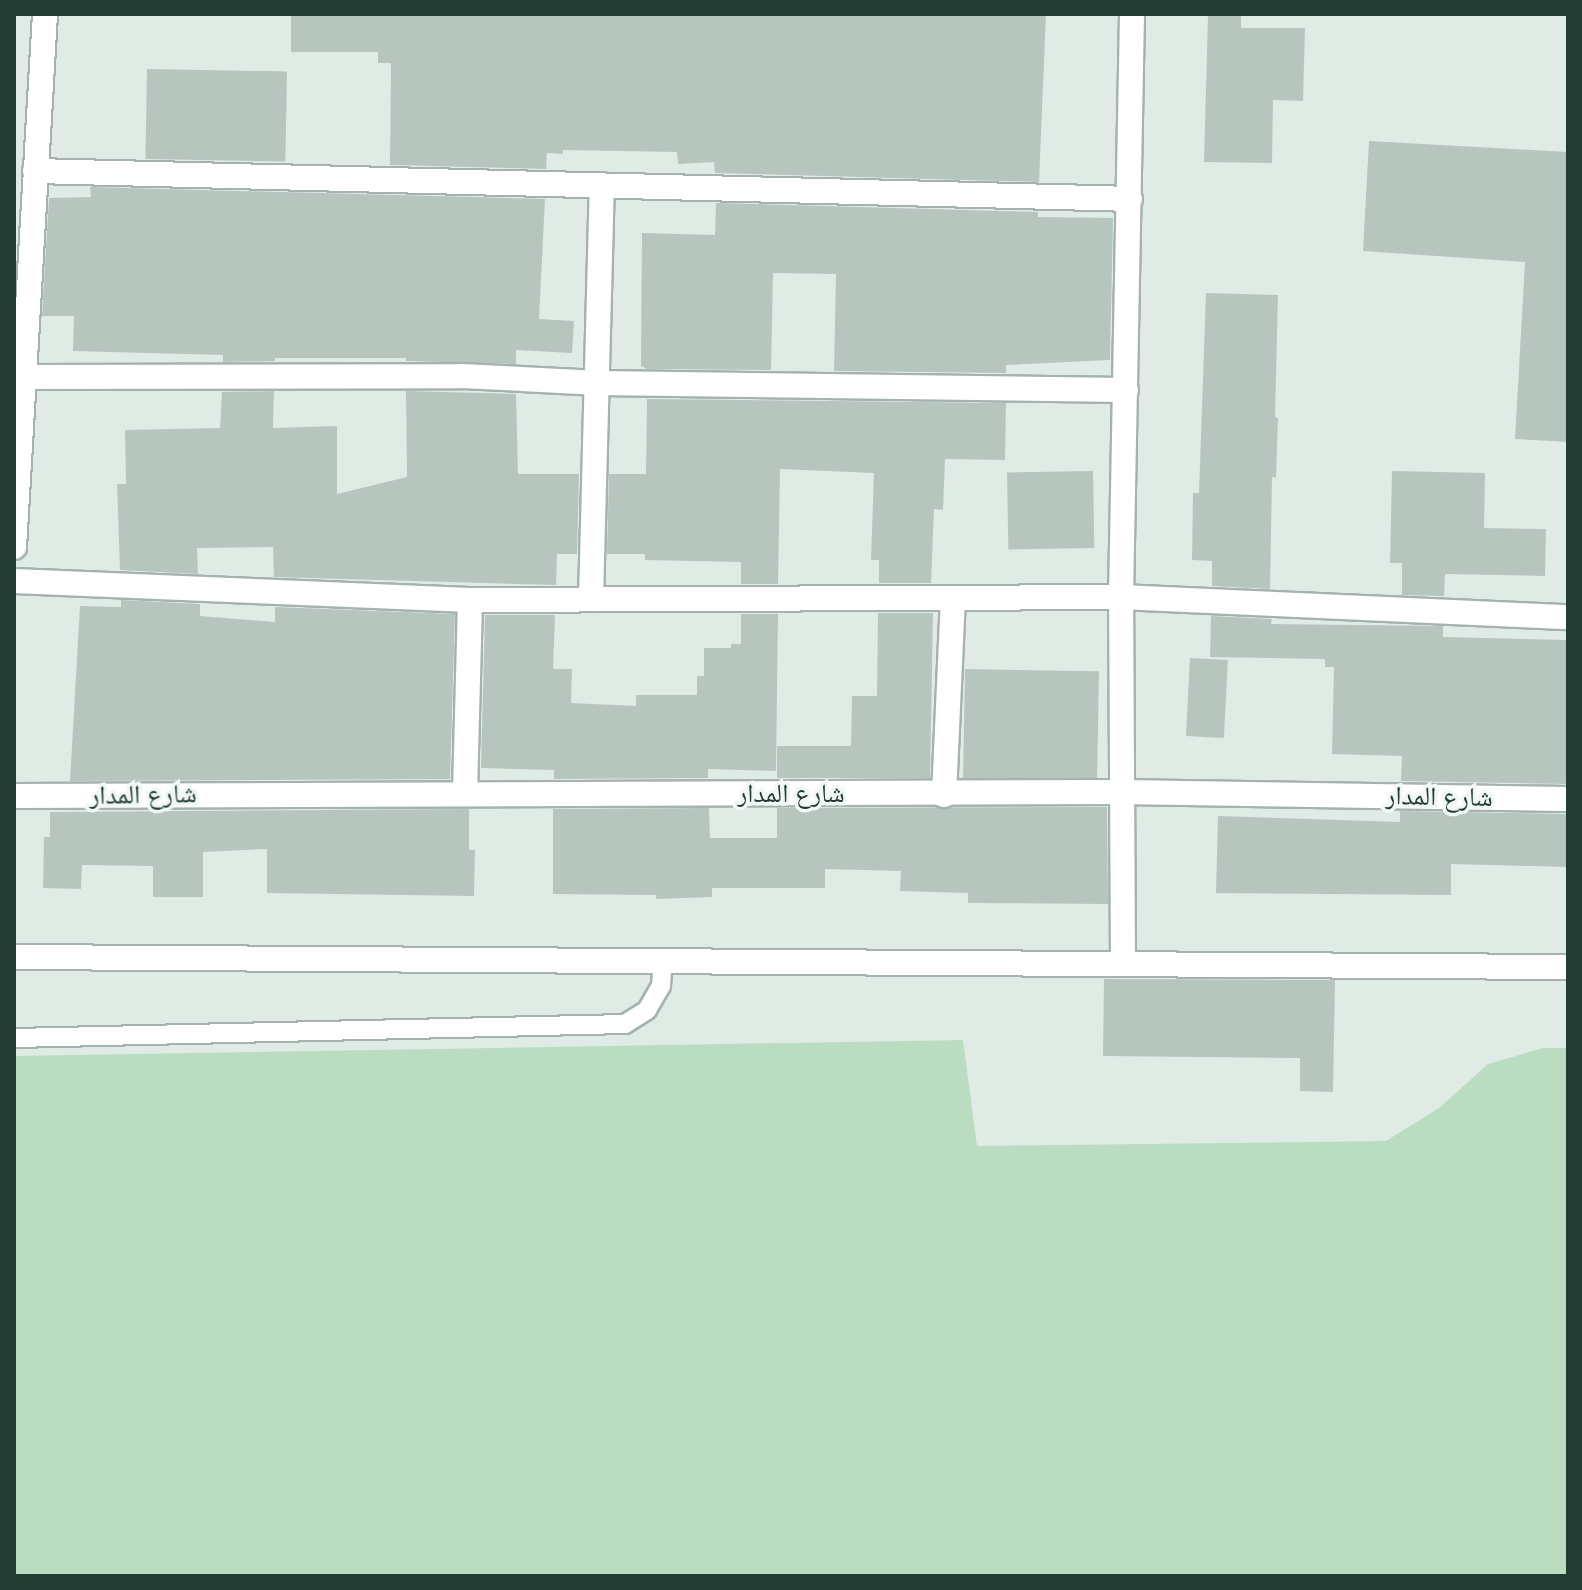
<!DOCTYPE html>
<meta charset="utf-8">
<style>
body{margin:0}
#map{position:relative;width:1582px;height:1590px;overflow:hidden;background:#e1ebe6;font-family:"DM Sans","Noto Naskh Arabic",sans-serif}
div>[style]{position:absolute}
.green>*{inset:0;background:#badcc1}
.building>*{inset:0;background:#b6c6bf;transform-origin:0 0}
.roads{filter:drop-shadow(2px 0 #a4b3ad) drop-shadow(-2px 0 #a4b3ad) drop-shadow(0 2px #a4b3ad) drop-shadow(0 -2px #a4b3ad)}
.service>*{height:18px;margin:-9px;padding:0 9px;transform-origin:9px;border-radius:9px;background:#fff}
.minor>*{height:24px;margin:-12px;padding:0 12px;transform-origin:12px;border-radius:12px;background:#fff}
.tertiary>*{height:24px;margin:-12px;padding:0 12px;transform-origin:12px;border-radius:12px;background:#fff}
span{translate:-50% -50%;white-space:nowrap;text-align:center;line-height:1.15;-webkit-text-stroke:7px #f1f8f4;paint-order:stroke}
.street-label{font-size:26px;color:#223b33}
.frame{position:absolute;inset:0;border:16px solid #223b33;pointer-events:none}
</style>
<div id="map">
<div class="green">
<i style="clip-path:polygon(963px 1040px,977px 1146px,1386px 1141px,1439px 1108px,1488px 1064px,1543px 1048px,1568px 1048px,1568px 1576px,14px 1576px,14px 1056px)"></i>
</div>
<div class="building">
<i style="clip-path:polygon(291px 14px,1046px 14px,1039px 182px,715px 173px,714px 162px,678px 164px,677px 152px,563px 150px,563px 154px,547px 153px,546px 169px,390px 165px,391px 63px,378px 63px,378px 52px,291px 52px)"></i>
<i style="clip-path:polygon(1208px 14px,1241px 14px,1241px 28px,1305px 28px,1303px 101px,1273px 100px,1272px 163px,1204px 162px)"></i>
<i style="left:147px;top:69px;width:140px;height:90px;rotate:1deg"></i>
<i style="clip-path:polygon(1369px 141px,1568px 152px,1568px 442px,1515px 439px,1525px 262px,1363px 251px)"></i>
<i style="clip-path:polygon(90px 187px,545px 199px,539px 319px,574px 321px,572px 353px,516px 350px,516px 364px,406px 361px,406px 358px,275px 358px,275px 361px,223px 362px,223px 355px,73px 351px,74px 316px,42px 316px,49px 198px,91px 197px)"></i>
<i style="clip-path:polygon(716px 203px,1038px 212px,1038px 217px,1113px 218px,1110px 360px,1006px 365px,1006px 373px,834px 371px,836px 274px,773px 273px,771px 370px,647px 369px,641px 366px,642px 233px,715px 235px)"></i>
<i style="clip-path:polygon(1206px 293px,1278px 295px,1275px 417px,1278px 418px,1276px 478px,1272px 477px,1270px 589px,1212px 586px,1212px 561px,1192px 560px,1193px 493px,1199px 493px)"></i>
<i style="clip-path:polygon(274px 391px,273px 428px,337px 426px,337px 494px,407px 477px,406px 391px,516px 394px,518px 474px,579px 474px,577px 554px,557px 554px,556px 585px,274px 577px,273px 547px,197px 548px,198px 574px,120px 570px,117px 484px,126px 484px,125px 430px,220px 428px,222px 392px)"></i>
<i style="clip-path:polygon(647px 399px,1006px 403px,1005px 460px,945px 459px,943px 510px,934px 509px,931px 583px,879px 583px,879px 560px,871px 560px,874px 473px,780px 469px,778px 584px,741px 584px,741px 562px,645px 560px,645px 554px,607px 554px,609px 474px,646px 474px)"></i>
<i style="left:1093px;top:471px;width:77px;height:86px;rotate:89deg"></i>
<i style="clip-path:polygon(1392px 471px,1485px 473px,1484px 528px,1546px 529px,1545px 576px,1445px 574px,1444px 596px,1402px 595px,1402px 563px,1390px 563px)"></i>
<i style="clip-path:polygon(121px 600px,200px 604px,200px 616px,275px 622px,275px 607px,455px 614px,450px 779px,70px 781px,80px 606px,121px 607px)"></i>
<i style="clip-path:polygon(878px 613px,933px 613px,930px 778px,777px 778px,777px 746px,851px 746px,852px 696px,877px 696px)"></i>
<i style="clip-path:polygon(741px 614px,778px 614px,776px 771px,708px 769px,708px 778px,554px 779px,554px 770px,481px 768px,485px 615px,555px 615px,553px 669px,572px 669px,571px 703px,636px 706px,636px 695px,697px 695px,697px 676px,704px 676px,704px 648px,731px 648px,731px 644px,741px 644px)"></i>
<i style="clip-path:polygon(1211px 616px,1272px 619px,1271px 624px,1443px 626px,1443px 637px,1568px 640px,1568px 784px,1401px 781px,1402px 756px,1332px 754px,1334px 667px,1325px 667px,1325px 659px,1210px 657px)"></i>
<i style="left:1190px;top:658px;width:38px;height:78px;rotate:3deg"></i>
<i style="left:965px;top:669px;width:134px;height:109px;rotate:1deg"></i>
<i style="clip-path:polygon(1107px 807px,1108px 904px,968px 903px,968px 893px,900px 891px,901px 871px,825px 869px,825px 888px,712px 888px,712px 897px,656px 899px,656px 895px,553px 894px,553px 809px,709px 808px,710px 838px,777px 838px,777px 808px)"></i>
<i style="clip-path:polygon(469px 809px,469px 850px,475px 850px,474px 896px,267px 893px,267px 849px,203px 852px,203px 897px,153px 897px,153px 866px,82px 865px,81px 889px,43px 888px,44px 837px,50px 837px,50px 812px)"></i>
<i style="clip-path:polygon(1400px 811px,1568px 814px,1568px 867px,1451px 864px,1451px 895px,1216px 893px,1218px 816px,1400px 822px)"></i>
<i style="clip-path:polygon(1104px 979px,1335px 980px,1333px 1092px,1300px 1091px,1300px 1058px,1103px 1056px)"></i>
</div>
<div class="roads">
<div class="service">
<i style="left:14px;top:1038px;width:611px;rotate:-1.31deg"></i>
<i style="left:625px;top:1024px;width:26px;rotate:-32deg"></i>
<i style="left:647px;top:1010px;width:28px;rotate:-60deg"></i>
<i style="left:661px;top:986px;width:27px;rotate:-86deg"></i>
</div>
<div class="minor">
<i style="left:35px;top:171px;width:1095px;rotate:1.46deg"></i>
<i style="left:24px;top:377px;width:438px;rotate:-0.1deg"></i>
<i style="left:462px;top:376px;width:137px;rotate:2.9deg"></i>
<i style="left:599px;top:383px;width:527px;rotate:0.76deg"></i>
<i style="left:14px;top:547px;width:534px;rotate:-86.67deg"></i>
<i style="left:14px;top:581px;width:456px;rotate:2.4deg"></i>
<i style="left:470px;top:600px;width:651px;rotate:-0.26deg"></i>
<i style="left:1121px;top:597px;width:447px;rotate:2.6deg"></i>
<i style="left:591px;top:599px;width:414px;rotate:-88.5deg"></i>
<i style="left:465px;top:792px;width:192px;rotate:-88.5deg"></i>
<i style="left:944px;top:795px;width:197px;rotate:-87.4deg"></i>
<i style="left:14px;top:796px;width:1107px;rotate:-0.21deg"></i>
<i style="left:1121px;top:792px;width:447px;rotate:0.9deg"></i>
<i style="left:1123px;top:962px;width:365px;rotate:-90.3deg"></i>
<i style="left:1121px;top:597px;width:583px;rotate:-88.92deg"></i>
</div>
<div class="tertiary">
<i style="left:14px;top:957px;width:1554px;rotate:0.37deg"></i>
</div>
</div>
<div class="street-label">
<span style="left:791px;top:794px">شارع المدار</span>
<span style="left:143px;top:795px;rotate:-1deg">شارع المدار</span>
<span style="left:1439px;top:797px;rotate:1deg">شارع المدار</span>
</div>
<div class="frame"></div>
</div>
